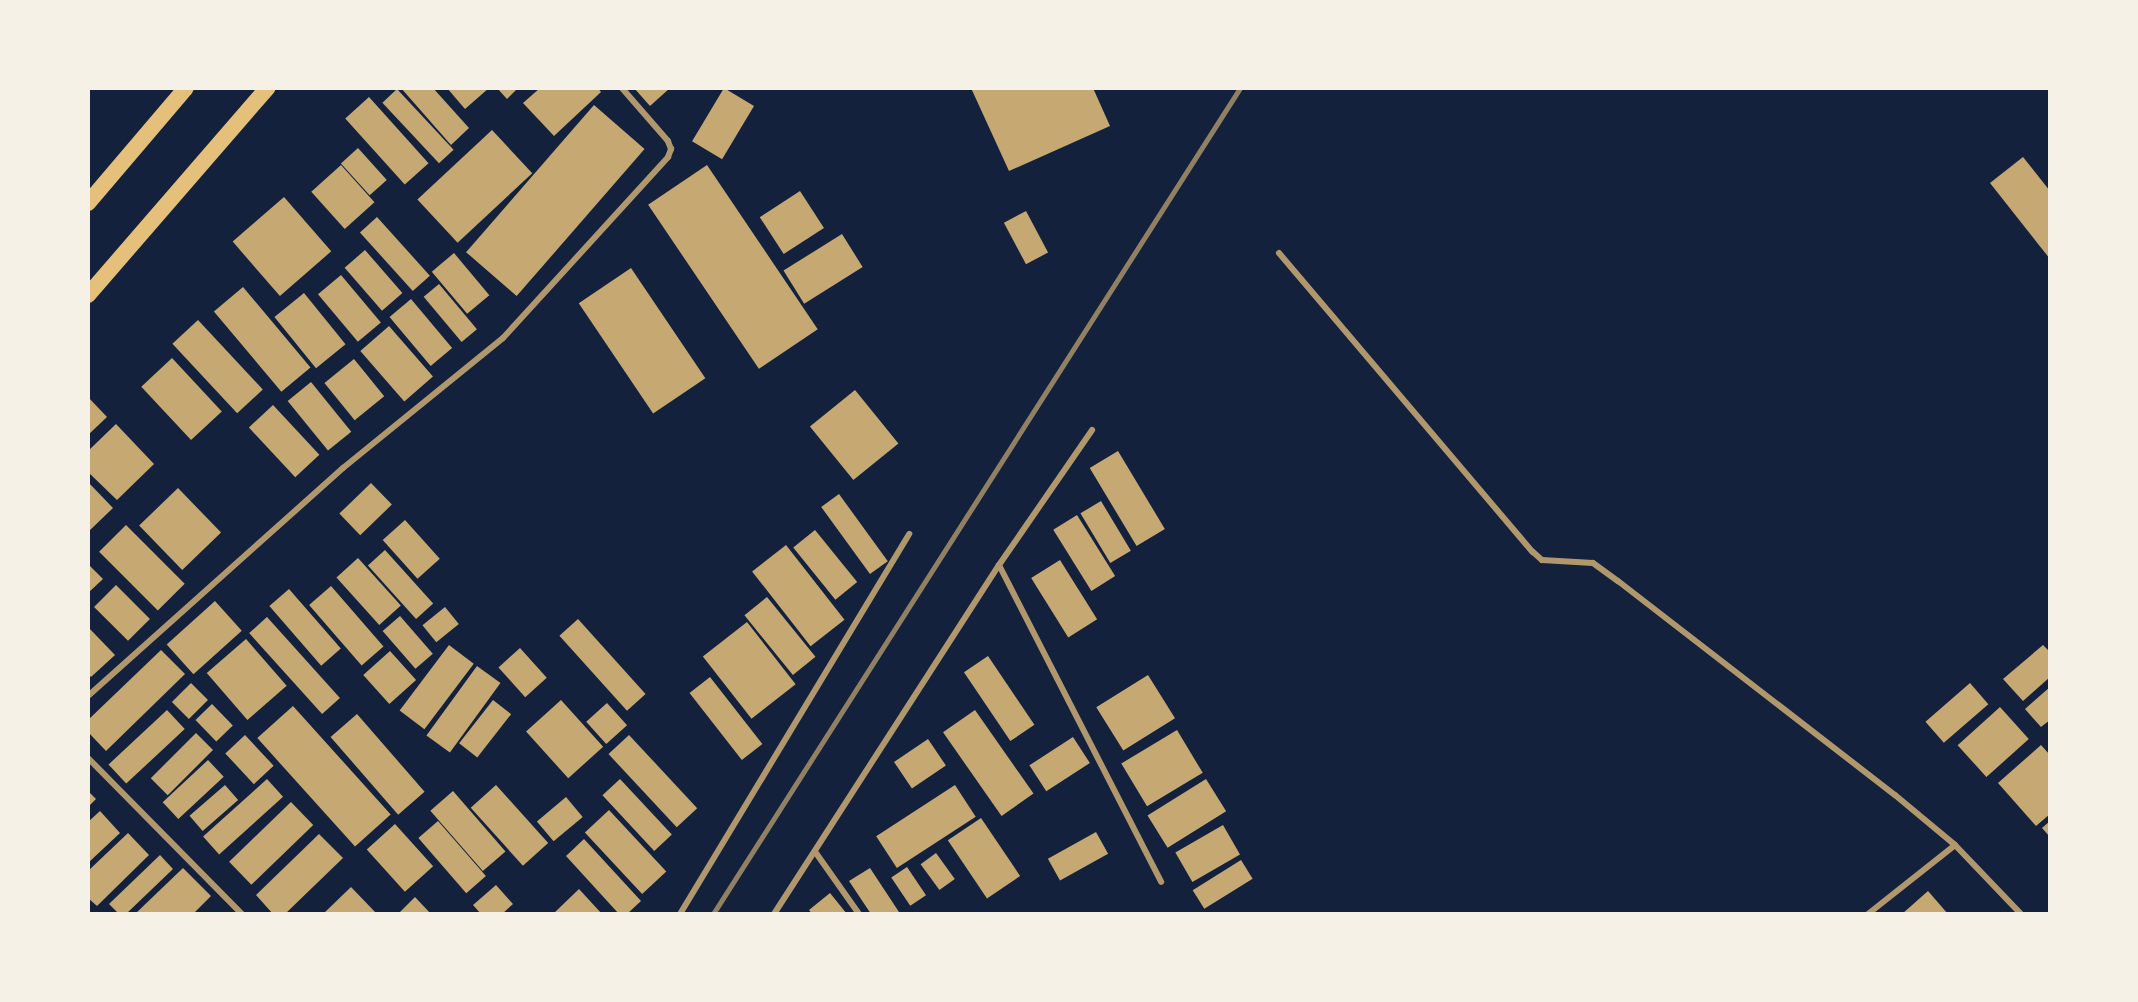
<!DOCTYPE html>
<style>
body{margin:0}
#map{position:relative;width:2138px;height:1002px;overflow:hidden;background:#14213d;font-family:"Libre Baskerville",serif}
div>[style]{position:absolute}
.building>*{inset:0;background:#c6a872;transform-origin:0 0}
.minor>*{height:6px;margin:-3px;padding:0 3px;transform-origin:3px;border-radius:3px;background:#b1986c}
.trunk>*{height:16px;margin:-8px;padding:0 8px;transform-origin:8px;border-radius:8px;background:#e5c07b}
.rail>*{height:4.5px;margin:-2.25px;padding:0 2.25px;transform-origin:2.25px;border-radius:2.25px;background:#918062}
span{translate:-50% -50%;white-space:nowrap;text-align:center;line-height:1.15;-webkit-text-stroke:5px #f6f1e7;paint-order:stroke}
.frame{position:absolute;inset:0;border:90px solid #f6f1e7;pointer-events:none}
</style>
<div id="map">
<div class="building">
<i style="clip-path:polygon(401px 88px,433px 88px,469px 128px,451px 145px)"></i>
<i style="clip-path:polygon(447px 88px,489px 88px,465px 109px)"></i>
<i style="clip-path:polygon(497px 88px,518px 88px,507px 99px)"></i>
<i style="clip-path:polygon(540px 88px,598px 88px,601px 92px,554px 136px,523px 103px)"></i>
<i style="clip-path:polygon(634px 88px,670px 88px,650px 106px)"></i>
<i style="left:724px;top:88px;width:35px;height:62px;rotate:31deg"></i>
<i style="clip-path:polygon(971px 88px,1093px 88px,1110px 126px,1009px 171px)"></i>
<i style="left:397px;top:89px;width:83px;height:20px;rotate:47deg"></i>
<i style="left:369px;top:97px;width:89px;height:32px;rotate:48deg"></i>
<i style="left:594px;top:105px;width:67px;height:195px;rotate:41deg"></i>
<i style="left:492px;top:130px;width:59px;height:102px;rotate:47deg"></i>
<i style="left:358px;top:148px;width:43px;height:23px;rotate:48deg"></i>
<i style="clip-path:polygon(2023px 157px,2050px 191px,2050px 259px,1990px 183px)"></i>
<i style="left:341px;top:165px;width:50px;height:40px;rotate:48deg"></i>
<i style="left:707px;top:165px;width:198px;height:71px;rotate:56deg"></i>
<i style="left:800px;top:191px;width:44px;height:48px;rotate:57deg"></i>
<i style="left:284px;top:197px;width:72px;height:68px;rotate:49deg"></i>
<i style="left:1026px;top:211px;width:47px;height:25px;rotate:62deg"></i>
<i style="left:377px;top:217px;width:79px;height:23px;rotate:48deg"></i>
<i style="left:842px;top:234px;width:39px;height:69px;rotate:58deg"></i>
<i style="left:365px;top:250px;width:57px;height:27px;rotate:49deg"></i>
<i style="left:454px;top:253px;width:55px;height:29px;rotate:50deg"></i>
<i style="left:631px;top:268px;width:133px;height:63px;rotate:56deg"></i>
<i style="left:341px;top:275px;width:62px;height:30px;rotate:50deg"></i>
<i style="left:439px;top:284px;width:59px;height:20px;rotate:50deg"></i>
<i style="left:243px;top:287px;width:105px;height:38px;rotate:50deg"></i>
<i style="left:304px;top:293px;width:66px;height:38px;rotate:51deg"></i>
<i style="left:411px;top:299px;width:64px;height:28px;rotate:50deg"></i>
<i style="left:198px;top:320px;width:95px;height:35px;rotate:47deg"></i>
<i style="left:389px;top:326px;width:67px;height:38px;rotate:49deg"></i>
<i style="left:172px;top:358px;width:73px;height:42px;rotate:47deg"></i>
<i style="left:354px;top:359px;width:48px;height:38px;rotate:51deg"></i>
<i style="left:311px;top:382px;width:64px;height:30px;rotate:51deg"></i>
<i style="left:855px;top:390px;width:69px;height:58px;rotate:51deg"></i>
<i style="clip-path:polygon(88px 397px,107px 417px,88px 435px)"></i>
<i style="left:273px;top:405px;width:68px;height:33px;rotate:47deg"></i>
<i style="clip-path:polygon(116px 424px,154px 464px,117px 500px,88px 472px,88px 451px)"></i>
<i style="left:1118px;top:451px;width:91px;height:33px;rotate:59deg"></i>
<i style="clip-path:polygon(88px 482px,113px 508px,88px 532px)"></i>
<i style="left:371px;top:483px;width:30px;height:44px;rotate:46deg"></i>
<i style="left:178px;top:488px;width:62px;height:54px;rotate:46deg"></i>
<i style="left:839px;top:494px;width:83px;height:22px;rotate:54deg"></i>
<i style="left:1101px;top:501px;width:58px;height:24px;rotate:59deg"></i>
<i style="left:1077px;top:515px;width:72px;height:28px;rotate:58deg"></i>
<i style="left:405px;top:520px;width:52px;height:30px;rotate:48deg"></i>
<i style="left:126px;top:525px;width:83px;height:38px;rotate:45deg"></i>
<i style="left:815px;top:530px;width:67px;height:28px;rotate:51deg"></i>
<i style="left:786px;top:545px;width:95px;height:43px;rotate:52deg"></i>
<i style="left:385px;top:550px;width:72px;height:23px;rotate:48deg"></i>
<i style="left:358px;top:558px;width:64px;height:29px;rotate:48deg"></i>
<i style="left:1060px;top:560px;width:70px;height:34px;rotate:58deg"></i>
<i style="clip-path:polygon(88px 564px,103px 579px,88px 593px)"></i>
<i style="left:116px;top:585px;width:48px;height:31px;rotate:45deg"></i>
<i style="left:331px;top:586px;width:80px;height:29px;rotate:49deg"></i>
<i style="left:289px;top:589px;width:79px;height:26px;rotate:49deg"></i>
<i style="left:767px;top:597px;width:77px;height:29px;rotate:51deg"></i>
<i style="left:215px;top:601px;width:40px;height:65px;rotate:48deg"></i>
<i style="left:445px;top:607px;width:22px;height:29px;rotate:51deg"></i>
<i style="left:400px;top:616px;width:50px;height:23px;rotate:49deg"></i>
<i style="left:267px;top:617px;width:109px;height:24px;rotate:48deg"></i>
<i style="left:578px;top:619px;width:101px;height:25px;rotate:48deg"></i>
<i style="left:747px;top:622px;width:79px;height:56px;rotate:52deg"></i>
<i style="clip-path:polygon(88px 627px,115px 655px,91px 677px,88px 674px)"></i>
<i style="left:246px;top:639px;width:62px;height:52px;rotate:49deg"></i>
<i style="left:449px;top:645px;width:31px;height:82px;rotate:37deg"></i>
<i style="clip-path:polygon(2043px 645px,2050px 652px,2050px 677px,2023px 701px,2003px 679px)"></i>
<i style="left:520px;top:648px;width:40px;height:29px;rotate:48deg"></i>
<i style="clip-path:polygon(161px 650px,185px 674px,106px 751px,88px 732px,88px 720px)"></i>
<i style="left:390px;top:651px;width:39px;height:36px;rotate:48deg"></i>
<i style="left:988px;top:656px;width:83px;height:29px;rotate:56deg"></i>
<i style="left:477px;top:666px;width:29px;height:86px;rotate:36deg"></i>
<i style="left:1148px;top:675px;width:51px;height:61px;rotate:58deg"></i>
<i style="left:710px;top:677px;width:85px;height:26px;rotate:52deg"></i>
<i style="left:191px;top:683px;width:24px;height:27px;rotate:45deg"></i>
<i style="left:1970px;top:683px;width:28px;height:59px;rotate:49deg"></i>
<i style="clip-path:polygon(2050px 687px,2050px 720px,2041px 727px,2025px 709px)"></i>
<i style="left:493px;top:700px;width:23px;height:55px;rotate:38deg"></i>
<i style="left:561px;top:700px;width:63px;height:47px;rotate:48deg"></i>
<i style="left:607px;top:703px;width:30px;height:28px;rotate:48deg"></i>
<i style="left:212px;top:704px;width:30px;height:23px;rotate:46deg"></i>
<i style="left:293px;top:706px;width:146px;height:48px;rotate:48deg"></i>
<i style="left:2000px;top:707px;width:43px;height:57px;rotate:48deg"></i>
<i style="left:167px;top:710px;width:26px;height:80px;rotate:47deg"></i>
<i style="left:975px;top:710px;width:102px;height:39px;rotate:55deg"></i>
<i style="left:357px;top:714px;width:103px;height:35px;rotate:49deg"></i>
<i style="left:1177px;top:730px;width:50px;height:65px;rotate:59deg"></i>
<i style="left:196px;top:733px;width:24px;height:64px;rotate:45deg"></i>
<i style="left:245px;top:735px;width:42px;height:27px;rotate:47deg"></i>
<i style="left:629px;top:735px;width:100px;height:28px;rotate:47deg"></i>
<i style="left:1073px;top:737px;width:31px;height:52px;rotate:57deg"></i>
<i style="left:928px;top:739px;width:32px;height:41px;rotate:56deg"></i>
<i style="clip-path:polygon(2041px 745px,2050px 755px,2050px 814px,2036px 826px,1998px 783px)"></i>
<i style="left:208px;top:760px;width:23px;height:62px;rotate:47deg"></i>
<i style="left:267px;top:779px;width:24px;height:86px;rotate:48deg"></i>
<i style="left:620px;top:779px;width:76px;height:24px;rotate:47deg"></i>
<i style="left:1206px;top:779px;width:38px;height:69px;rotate:58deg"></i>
<i style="left:225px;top:785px;width:20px;height:47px;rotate:49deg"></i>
<i style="left:496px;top:785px;width:78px;height:34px;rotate:48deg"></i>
<i style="left:955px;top:785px;width:38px;height:94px;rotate:57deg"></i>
<i style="clip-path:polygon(88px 791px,96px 799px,88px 807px)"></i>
<i style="left:453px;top:791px;width:80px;height:30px;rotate:49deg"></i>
<i style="left:566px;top:797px;width:26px;height:38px;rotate:50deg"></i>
<i style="left:291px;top:802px;width:32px;height:86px;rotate:46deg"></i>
<i style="left:609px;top:810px;width:84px;height:33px;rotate:47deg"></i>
<i style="clip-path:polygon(100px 811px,120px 833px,88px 863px,88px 822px)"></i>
<i style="left:981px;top:818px;width:70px;height:40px;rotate:56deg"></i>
<i style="left:438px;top:821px;width:73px;height:26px;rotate:49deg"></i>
<i style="clip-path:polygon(2050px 821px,2050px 837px,2042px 828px)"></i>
<i style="left:395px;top:824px;width:57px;height:38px;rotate:48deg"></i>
<i style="left:1223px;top:825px;width:34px;height:55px;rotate:60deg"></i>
<i style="left:1096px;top:832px;width:25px;height:55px;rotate:61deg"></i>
<i style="clip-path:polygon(128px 833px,149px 855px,97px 906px,88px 898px,88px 871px)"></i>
<i style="clip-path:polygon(319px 834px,343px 858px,285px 914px,273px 914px,256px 895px)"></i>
<i style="clip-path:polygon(584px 839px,641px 901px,627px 914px,619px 914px,566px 856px)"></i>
<i style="left:936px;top:853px;width:32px;height:19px;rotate:54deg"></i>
<i style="clip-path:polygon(160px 855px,173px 869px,126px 914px,119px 914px,109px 904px)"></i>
<i style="left:1241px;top:860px;width:22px;height:57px;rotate:58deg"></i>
<i style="left:907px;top:867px;width:34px;height:19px;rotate:56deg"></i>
<i style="clip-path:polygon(183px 868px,211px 896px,193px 914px,135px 914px)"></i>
<i style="clip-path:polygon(870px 868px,899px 912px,896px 914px,871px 914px,849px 881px)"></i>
<i style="clip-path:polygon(496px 885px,513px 904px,502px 914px,481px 914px,473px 905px)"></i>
<i style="clip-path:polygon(351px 887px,377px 914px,323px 914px)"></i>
<i style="clip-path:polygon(579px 889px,602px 914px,553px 914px)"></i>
<i style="clip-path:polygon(1928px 891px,1948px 914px,1902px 914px)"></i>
<i style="clip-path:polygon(830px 893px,847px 914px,812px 914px,809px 910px)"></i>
<i style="clip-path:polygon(415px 897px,431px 914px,398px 914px)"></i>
</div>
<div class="minor">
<i style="left:1279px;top:253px;width:392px;rotate:49.7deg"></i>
<i style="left:1533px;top:552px;width:12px;rotate:42deg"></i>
<i style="left:1542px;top:560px;width:51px;rotate:3.4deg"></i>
<i style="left:1593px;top:563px;width:31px;rotate:36deg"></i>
<i style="left:1618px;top:581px;width:350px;rotate:37.7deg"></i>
<i style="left:1895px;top:795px;width:78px;rotate:39.8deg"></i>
<i style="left:1955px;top:845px;width:95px;rotate:46.3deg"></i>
<i style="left:999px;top:565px;width:164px;rotate:-55.4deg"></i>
<i style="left:88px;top:696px;width:342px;rotate:-41.8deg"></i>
<i style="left:343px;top:468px;width:206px;rotate:-39.1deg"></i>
<i style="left:503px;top:338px;width:245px;rotate:-47.6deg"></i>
<i style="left:668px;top:157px;width:9px;rotate:-69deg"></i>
<i style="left:671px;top:149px;width:9px;rotate:-111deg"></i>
<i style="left:668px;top:141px;width:70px;rotate:-131deg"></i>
<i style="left:88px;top:758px;width:219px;rotate:45.4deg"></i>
<i style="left:816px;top:853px;width:75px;rotate:54.8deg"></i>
<i style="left:680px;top:914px;width:444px;rotate:-58.9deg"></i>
<i style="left:774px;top:914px;width:415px;rotate:-57.2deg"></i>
<i style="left:999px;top:565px;width:356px;rotate:62.9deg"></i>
<i style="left:1868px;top:914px;width:111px;rotate:-38.4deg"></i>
</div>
<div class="trunk">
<i style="left:88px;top:203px;width:151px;rotate:-49.6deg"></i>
<i style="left:88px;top:295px;width:274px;rotate:-49.1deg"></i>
</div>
<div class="rail">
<i style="left:713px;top:914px;width:980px;rotate:-57.46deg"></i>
</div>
<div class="frame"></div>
</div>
